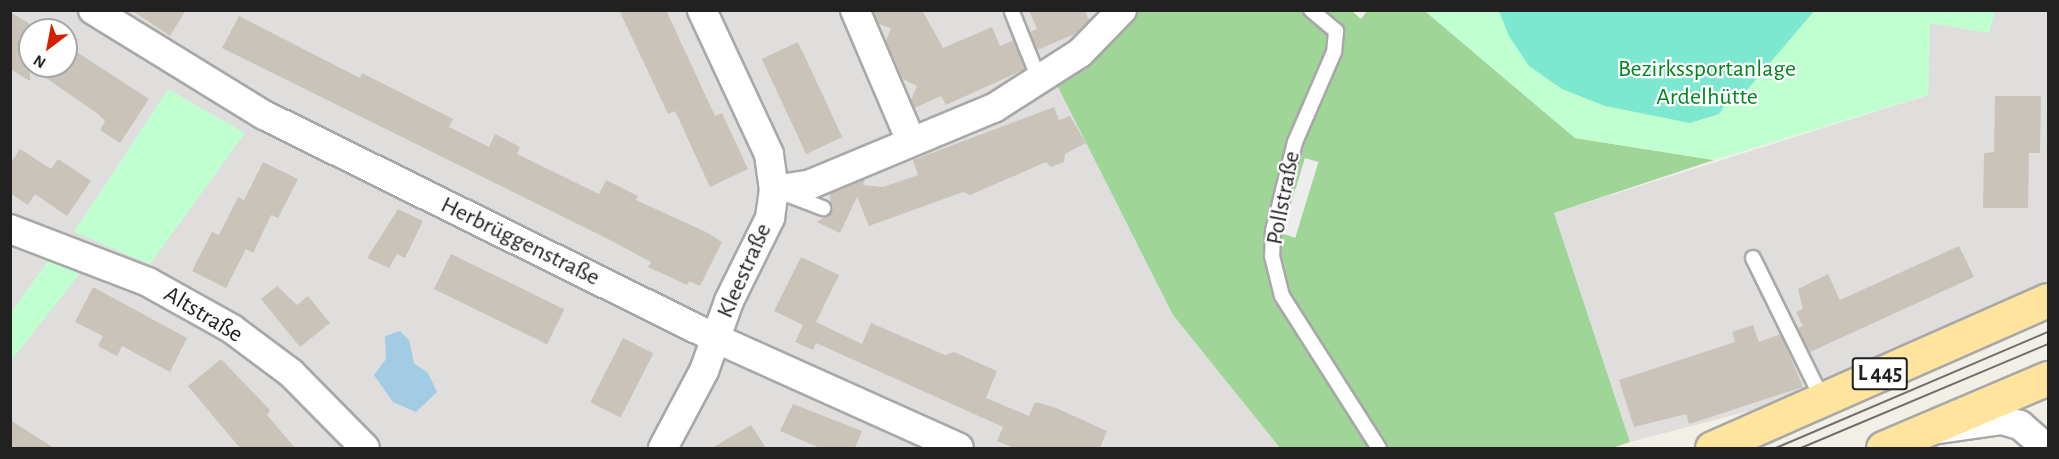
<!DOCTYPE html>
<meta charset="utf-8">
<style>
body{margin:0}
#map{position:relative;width:2059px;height:459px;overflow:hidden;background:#f2f0e6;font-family:"Alegreya Sans",sans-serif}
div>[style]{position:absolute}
.residential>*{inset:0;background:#dfdedd}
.forest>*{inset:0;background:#9fd597}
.park>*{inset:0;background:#c0ffcf}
.pitch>*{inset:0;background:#7de8d0}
.parking>*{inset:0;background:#ededed;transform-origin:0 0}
.water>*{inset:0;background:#a2cbe4}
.building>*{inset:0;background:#cac3b9;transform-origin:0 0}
.roads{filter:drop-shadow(2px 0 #a8a8a8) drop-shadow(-2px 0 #a8a8a8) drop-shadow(0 2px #a8a8a8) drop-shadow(0 -2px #a8a8a8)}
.lane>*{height:14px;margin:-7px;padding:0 7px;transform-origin:7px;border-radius:7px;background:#fff}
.street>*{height:28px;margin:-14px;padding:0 14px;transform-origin:14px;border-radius:14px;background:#fff}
.primary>*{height:33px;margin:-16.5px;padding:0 16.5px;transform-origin:16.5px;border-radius:16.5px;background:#ffe49e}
.tram>*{height:1.5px;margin:-0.75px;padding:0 0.75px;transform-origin:0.75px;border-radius:0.75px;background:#6f6f6f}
span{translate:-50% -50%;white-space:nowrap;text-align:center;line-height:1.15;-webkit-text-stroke:4.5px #fff;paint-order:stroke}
.shield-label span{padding:2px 4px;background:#fff;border:2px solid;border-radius:4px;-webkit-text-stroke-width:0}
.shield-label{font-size:22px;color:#212121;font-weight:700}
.park-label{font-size:24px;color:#018721}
.street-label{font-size:24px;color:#212121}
.frame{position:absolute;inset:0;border:12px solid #212121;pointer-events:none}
.north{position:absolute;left:18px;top:18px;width:60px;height:60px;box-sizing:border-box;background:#fff;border:2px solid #a6a6a6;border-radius:50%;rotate:212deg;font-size:16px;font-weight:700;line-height:24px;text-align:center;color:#212121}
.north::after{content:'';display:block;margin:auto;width:21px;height:27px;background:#d12100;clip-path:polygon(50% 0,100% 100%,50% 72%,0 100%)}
</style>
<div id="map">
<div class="residential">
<i style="clip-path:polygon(evenodd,10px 11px,1100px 11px,1111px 36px,1173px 315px,1280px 448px,11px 448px,10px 11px,30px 30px,66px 30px,66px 66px,30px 66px,30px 30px)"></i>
<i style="clip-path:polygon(1995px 11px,2048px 11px,2048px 290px,1815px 394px,1630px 442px,1554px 213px,1928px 95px,1930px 23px)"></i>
</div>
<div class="forest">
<i style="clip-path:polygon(1351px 10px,1361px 19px,1367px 11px,1425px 11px,1575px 138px,1714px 160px,1554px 213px,1630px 442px,1612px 448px,1280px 448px,1173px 315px,1052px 75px,1111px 36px,1100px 11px)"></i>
</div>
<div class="park">
<i style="clip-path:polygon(1425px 11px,1995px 11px,1989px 33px,1930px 23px,1928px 95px,1714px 160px,1575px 138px)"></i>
<i style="clip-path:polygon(168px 89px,245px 133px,150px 264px,74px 232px)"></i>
<i style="clip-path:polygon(49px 260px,80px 273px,11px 361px,11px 312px)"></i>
</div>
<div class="pitch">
<i style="clip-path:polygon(1499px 11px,1814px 11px,1741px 97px,1735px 92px,1719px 114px,1690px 123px,1605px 106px,1562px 89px,1529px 66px,1509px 36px)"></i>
</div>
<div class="parking">
<i style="left:1305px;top:158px;width:14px;height:79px;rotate:17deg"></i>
</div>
<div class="water">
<i style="clip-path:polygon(400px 331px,409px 340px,414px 363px,428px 373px,437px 392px,416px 412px,393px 402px,374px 375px,386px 359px,385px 336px)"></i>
</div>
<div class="building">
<i style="clip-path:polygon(131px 10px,186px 10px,170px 36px)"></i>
<i style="clip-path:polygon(619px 10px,666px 10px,715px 116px,722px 113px,748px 169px,710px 187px,675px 111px,668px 114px)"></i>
<i style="clip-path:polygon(873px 10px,922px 10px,943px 48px,992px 27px,1000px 46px,1014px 40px,1025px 69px,946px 105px,941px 96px,915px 108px,911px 100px,917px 86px,903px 79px,886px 41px,891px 28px,879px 24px)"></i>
<i style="clip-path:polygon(1029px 10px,1085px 10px,1089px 20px,1075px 34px,1037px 50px,1030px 32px,1037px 29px)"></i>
<i style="clip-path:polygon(10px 12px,30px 24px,30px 66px,66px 66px,66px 45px,149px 99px,120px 143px,100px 130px,105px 121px,98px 114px,30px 67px,30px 81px,10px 69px)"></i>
<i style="clip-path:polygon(239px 16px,360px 78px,362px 73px,453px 119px,449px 127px,489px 147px,495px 134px,520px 147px,517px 154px,599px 194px,606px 180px,638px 196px,636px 200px,706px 232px,722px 242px,700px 286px,689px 281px,687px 285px,648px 267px,651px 262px,610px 240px,222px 48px)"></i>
<i style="left:798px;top:42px;width:105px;height:40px;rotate:65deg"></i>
<i style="clip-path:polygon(1995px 96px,2041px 96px,2040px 153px,2029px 153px,2028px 208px,1983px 208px,1984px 153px,1994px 152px)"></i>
<i style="clip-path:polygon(1054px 107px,1059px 120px,1070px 116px,1086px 143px,1065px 154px,1064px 162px,1051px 167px,1046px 162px,970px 195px,963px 192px,869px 226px,857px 197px,840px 233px,817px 222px,831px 212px,830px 194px,865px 179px,863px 185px,883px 187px,918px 175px,913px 160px)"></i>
<i style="clip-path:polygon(20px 149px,51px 169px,58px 159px,91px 181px,67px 216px,35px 194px,28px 205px,10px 193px,10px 164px)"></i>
<i style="clip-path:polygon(263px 162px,298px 179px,278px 218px,271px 215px,253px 253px,246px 249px,226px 288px,192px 271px,212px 232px,219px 235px,238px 197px,244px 200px)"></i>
<i style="clip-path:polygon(398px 209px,423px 221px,405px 258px,397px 254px,389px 268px,367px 258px)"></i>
<i style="clip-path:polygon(1959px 246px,1974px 277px,1810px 352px,1798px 328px,1803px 326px,1796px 312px,1803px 309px,1798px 289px,1828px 274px,1840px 300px)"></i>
<i style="left:451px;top:254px;width:126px;height:39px;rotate:26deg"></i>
<i style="clip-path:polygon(801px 257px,839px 275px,816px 322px,862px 344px,871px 323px,945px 355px,954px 352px,997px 371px,986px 398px,1029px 416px,1035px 402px,1054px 407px,1107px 431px,1100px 448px,1014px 448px,997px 441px,1003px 427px,816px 343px,813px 350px,795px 342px,803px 325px,774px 311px)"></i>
<i style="clip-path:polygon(277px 286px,297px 305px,308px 296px,330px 323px,300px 347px,261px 299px)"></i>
<i style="clip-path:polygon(93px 287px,187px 338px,170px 372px,122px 346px,117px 356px,98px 346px,103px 336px,75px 322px)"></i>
<i style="clip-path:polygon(1753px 325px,1759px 342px,1781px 334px,1803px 387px,1689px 424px,1686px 414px,1634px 427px,1619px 380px,1735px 342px,1732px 332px)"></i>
<i style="left:623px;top:338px;width:34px;height:72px;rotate:27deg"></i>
<i style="clip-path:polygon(221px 359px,270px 410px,267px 415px,295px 448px,240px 448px,188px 386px)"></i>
<i style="clip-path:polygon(793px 404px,862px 431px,855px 448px,820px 448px,780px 431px)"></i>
<i style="clip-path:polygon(10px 420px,54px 448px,10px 448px)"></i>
<i style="clip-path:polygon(751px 425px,766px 448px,712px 448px)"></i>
</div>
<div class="roads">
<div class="lane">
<i style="left:1311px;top:10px;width:33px;rotate:40deg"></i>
<i style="left:1336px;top:31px;width:21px;rotate:95deg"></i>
<i style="left:1334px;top:52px;width:98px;rotate:113.4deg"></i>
<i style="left:1295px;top:142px;width:92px;rotate:103.9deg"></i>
<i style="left:1273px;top:231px;width:25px;rotate:92deg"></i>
<i style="left:1272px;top:256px;width:41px;rotate:76deg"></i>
<i style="left:1282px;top:296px;width:180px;rotate:57.5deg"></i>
<i style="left:1012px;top:12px;width:72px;rotate:68.1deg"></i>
<i style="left:786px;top:194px;width:40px;rotate:21deg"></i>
<i style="left:1753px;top:258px;width:158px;rotate:63.8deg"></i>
</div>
<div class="street">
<i style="left:93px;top:10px;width:201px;rotate:31.6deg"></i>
<i style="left:264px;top:115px;width:505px;rotate:26.31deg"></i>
<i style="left:717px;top:339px;width:265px;rotate:24.2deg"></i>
<i style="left:855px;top:10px;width:142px;rotate:66.9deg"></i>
<i style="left:774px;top:190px;width:37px;rotate:-9deg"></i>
<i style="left:811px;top:184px;width:198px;rotate:-22.6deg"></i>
<i style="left:994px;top:108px;width:102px;rotate:-32.6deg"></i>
<i style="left:1080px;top:53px;width:60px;rotate:-45.7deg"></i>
<i style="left:10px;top:229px;width:148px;rotate:21deg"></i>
<i style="left:148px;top:282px;width:96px;rotate:29.2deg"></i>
<i style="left:232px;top:329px;width:74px;rotate:36.7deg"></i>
<i style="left:291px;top:373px;width:105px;rotate:45.4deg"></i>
<i style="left:1939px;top:429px;width:64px;rotate:-8.1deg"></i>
<i style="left:2002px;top:420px;width:19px;rotate:16deg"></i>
<i style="left:2020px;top:425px;width:35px;rotate:41deg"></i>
<i style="left:663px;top:448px;width:87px;rotate:-62deg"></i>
<i style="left:704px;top:371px;width:74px;rotate:-70.3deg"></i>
<i style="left:729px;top:301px;width:93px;rotate:-63.7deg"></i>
<i style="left:770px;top:218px;width:28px;rotate:-82deg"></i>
<i style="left:774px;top:190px;width:36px;rotate:-98deg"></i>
<i style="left:769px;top:154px;width:159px;rotate:-115deg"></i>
</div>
<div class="primary">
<i style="left:1712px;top:448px;width:367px;rotate:-23.8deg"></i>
<i style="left:1883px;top:448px;width:179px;rotate:-23deg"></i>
</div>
</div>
<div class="tram">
<i style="left:1776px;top:448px;width:296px;rotate:-23.1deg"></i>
<i style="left:1801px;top:448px;width:268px;rotate:-22.8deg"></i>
</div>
<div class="shield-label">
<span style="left:1880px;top:374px">L 445</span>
</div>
<div class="park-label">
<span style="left:1707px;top:84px">Bezirkssportanlage<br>Ardelhütte</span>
</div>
<div class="street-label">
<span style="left:1284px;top:198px;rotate:-79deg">Pollstraße</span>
<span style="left:520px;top:242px;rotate:26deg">Herbrüggenstraße</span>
<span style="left:745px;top:271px;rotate:-66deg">Kleestraße</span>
<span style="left:203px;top:315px;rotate:31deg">Altstraße</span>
</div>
<div class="frame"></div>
<div class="north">N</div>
</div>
